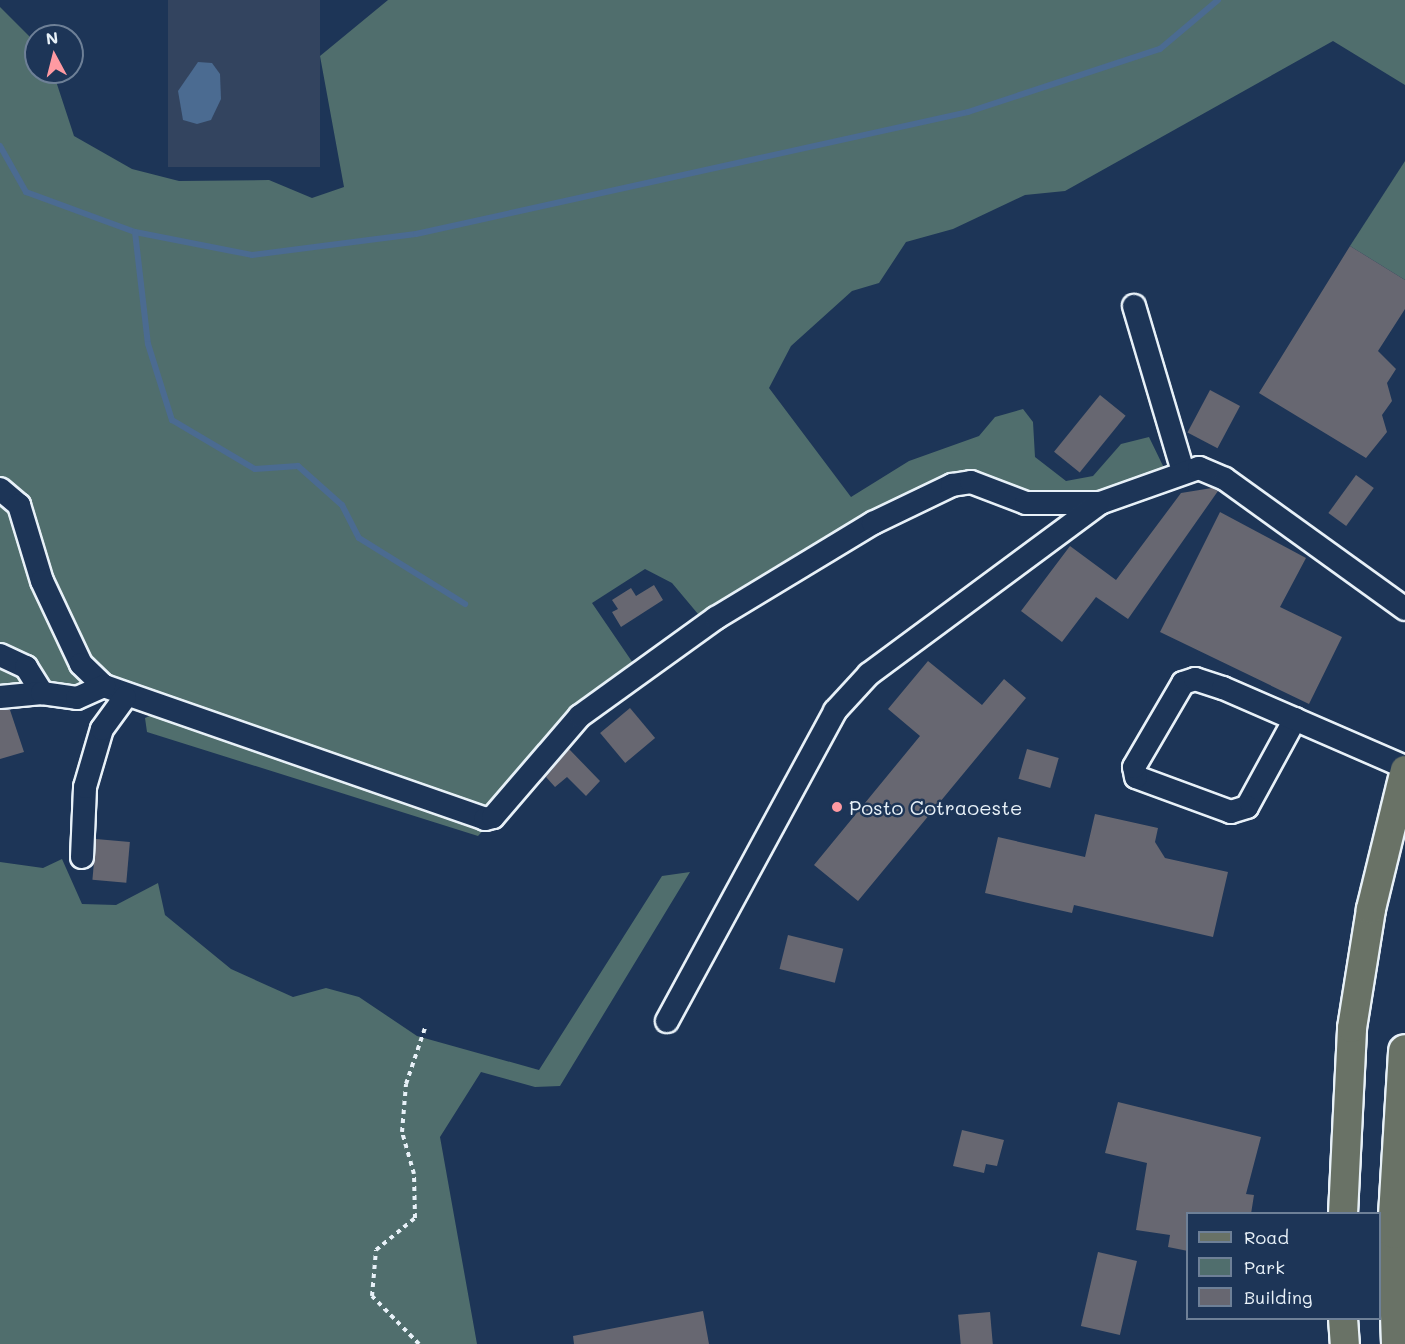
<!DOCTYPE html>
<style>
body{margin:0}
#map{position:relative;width:1405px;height:1344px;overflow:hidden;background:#1d3557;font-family:Mali,sans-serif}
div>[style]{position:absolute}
.built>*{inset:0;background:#33445f;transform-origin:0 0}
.green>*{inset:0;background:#506e6d}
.water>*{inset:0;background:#4b6b91}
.stream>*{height:6px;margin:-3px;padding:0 3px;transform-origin:3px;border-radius:3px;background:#4b6b91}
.building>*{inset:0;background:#676771;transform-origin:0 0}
.path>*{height:4px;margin-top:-2px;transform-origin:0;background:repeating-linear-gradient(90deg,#e8f1f8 0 4.5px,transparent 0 9px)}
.roads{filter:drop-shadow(2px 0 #e8f1f8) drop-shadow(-2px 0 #e8f1f8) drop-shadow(0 2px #e8f1f8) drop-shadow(0 -2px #e8f1f8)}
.minor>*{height:22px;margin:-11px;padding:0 11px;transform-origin:11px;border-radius:11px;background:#1d3557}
.major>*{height:28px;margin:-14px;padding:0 14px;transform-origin:14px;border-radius:14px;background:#697266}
.highway>*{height:32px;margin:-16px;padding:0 16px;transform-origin:16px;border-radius:16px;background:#697266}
.dots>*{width:16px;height:16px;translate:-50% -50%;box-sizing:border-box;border:3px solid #1d3557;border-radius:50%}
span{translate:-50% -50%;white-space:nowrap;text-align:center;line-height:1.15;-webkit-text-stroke:5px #1d3557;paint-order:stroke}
.poi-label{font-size:20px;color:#e8f1f8}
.left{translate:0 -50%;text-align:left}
.legend{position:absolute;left:1186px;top:1212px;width:195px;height:108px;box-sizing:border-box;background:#1d3557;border:2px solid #6e8097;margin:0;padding:8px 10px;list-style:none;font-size:18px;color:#e8f1f8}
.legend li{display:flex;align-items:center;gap:12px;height:30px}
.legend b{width:30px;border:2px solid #6e8097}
.north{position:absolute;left:24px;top:24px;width:60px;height:60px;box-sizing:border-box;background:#1d3557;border:2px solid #6e8097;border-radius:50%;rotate:353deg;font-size:16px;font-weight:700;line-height:24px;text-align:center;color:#e8f1f8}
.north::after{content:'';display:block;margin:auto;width:21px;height:27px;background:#ff9aa2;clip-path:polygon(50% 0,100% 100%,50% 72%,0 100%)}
</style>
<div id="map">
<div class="built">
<i style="left:168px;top:0;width:152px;height:167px"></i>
</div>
<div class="green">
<i style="clip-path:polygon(388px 0,1405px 0,1405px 85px,1333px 41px,1065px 191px,1025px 195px,953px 229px,906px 242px,879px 283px,852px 291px,791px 346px,769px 388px,851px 497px,909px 461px,979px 436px,995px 417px,1023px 409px,1033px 422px,1035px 457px,1066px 481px,1093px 476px,1121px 444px,1149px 437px,1165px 470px,1098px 494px,1031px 498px,966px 475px,865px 517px,698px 614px,672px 583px,645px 569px,592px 603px,635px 666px,478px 836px,147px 732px,145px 718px,152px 715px,97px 694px,0 692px,0 7px,36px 43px,36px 72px,53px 72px,74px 136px,132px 169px,179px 181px,269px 180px,312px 198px,344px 187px,320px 56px)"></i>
<i style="clip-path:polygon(1405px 161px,1405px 280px,1350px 246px)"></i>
<i style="clip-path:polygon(62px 859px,82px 904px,116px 905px,158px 883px,165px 915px,231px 969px,293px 997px,326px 988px,359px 997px,417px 1036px,539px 1070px,662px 876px,690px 872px,560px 1086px,535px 1087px,481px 1072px,440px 1137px,477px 1344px,0 1344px,0 862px,43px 868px)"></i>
</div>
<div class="water">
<i style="clip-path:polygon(198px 62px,212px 63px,220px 74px,221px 99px,211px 120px,197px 124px,183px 120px,178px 91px)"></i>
</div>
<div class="stream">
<i style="left:0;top:146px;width:53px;rotate:60.5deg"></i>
<i style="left:26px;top:192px;width:116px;rotate:20.2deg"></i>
<i style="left:135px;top:232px;width:119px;rotate:11.1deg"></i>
<i style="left:252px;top:255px;width:165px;rotate:-7.3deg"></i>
<i style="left:416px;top:234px;width:565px;rotate:-12.46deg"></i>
<i style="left:968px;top:112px;width:202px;rotate:-18.2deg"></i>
<i style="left:1160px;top:49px;width:76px;rotate:-40.2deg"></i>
<i style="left:135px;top:232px;width:113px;rotate:83.4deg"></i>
<i style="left:148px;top:344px;width:80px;rotate:72.5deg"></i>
<i style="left:172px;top:420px;width:96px;rotate:30.6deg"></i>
<i style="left:255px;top:469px;width:43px;rotate:-4deg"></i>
<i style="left:298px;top:466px;width:59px;rotate:41.6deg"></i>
<i style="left:342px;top:505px;width:37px;rotate:63deg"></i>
<i style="left:359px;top:538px;width:125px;rotate:31.9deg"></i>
</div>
<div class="building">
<i style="clip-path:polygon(1350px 246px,1405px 280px,1405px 309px,1378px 351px,1396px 369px,1387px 383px,1392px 401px,1382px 415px,1387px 432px,1366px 458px,1259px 393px)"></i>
<i style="left:1210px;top:390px;width:34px;height:48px;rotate:28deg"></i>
<i style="left:1100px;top:395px;width:33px;height:73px;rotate:39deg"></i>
<i style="left:1356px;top:475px;width:22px;height:47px;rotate:36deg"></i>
<i style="clip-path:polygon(1212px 488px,1218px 491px,1128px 619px,1096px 597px,1062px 642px,1021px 611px,1070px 546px,1116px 580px,1181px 493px)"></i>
<i style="clip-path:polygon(1220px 512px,1306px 558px,1280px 607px,1342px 637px,1309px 704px,1160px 632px)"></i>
<i style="clip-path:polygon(654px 585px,663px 600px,621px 627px,612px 612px,618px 609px,612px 600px,631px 588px,636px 596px)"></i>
<i style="clip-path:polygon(928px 661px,982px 705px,1004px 679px,1026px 698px,858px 901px,814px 865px,920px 736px,888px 709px)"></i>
<i style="left:630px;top:708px;width:39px;height:39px;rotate:50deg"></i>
<i style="clip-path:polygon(0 710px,10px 710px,24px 752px,0 759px)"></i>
<i style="clip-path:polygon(569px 749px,600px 781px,586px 796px,567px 777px,555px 787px,546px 777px)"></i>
<i style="left:1027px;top:749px;width:33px;height:31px;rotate:16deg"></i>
<i style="clip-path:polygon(1095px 814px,1158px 828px,1155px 842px,1165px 858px,1228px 872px,1213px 937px,1074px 905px,1072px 913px,985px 893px,998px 837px,1085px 857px)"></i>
<i style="left:96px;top:839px;width:34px;height:41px;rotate:5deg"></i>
<i style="left:788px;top:935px;width:57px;height:35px;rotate:14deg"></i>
<i style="clip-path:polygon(1118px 1102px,1261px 1137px,1246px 1194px,1254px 1195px,1251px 1214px,1188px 1214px,1188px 1251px,1168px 1247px,1170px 1235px,1136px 1230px,1147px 1163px,1105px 1153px)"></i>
<i style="clip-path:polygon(962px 1130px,1004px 1140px,997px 1166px,986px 1164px,984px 1173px,953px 1166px)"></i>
<i style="left:1098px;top:1252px;width:40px;height:76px;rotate:13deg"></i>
<i style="clip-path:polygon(703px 1311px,709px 1344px,574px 1344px,573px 1336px)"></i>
<i style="left:990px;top:1312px;width:32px;height:32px;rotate:85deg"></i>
</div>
<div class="path">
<i style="left:419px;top:1344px;width:67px;rotate:-134.4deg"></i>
<i style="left:372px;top:1296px;width:46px;rotate:-85deg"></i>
<i style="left:376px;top:1250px;width:50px;rotate:-39.4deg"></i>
<i style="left:415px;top:1218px;width:44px;rotate:-91.3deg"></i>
<i style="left:414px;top:1174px;width:44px;rotate:-105.9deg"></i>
<i style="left:402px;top:1132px;width:48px;rotate:-85.2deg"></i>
<i style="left:406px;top:1084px;width:59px;rotate:-71.3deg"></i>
</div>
<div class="roads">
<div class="minor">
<i style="left:1134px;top:306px;width:172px;rotate:73.5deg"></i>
<i style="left:0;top:489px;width:25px;rotate:40deg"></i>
<i style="left:19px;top:505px;width:79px;rotate:73.2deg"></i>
<i style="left:42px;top:581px;width:92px;rotate:64.8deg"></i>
<i style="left:81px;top:664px;width:32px;rotate:44deg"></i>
<i style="left:104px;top:686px;width:404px;rotate:19.2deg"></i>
<i style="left:485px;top:819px;width:8px;rotate:-14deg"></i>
<i style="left:493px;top:817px;width:133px;rotate:-49.3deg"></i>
<i style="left:580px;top:716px;width:168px;rotate:-35.8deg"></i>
<i style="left:716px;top:618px;width:184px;rotate:-31.2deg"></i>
<i style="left:873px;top:523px;width:88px;rotate:-25.7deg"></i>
<i style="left:952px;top:485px;width:19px;rotate:-9deg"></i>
<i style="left:971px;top:482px;width:59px;rotate:20.9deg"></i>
<i style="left:1026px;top:503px;width:74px"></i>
<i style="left:1100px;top:503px;width:105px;rotate:-19.5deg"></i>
<i style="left:1199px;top:468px;width:28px;rotate:23deg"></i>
<i style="left:1225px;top:479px;width:222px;rotate:35.8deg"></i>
<i style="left:0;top:655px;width:29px;rotate:25deg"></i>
<i style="left:26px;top:667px;width:31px;rotate:58deg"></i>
<i style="left:0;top:697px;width:42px;rotate:-5.4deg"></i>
<i style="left:42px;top:693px;width:35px;rotate:8deg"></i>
<i style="left:77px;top:698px;width:30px;rotate:-24deg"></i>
<i style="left:1295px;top:719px;width:100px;rotate:118.6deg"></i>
<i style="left:1247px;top:807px;width:17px;rotate:163deg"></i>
<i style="left:1231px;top:812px;width:101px;rotate:-159.8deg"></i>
<i style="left:1136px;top:777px;width:10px;rotate:-101deg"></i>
<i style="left:1134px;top:767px;width:97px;rotate:-59.7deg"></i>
<i style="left:1183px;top:683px;width:13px;rotate:-18deg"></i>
<i style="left:1195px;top:679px;width:29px;rotate:18deg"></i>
<i style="left:1223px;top:688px;width:198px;rotate:23.5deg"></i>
<i style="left:82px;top:857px;width:70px;rotate:-87.5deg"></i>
<i style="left:85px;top:787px;width:60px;rotate:-73.7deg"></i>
<i style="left:102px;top:729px;width:39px;rotate:-54deg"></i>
<i style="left:667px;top:1021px;width:353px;rotate:-61.5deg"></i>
<i style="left:835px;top:711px;width:50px;rotate:-47.4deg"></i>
<i style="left:869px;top:674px;width:287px;rotate:-36.5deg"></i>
</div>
<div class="major">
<i style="left:1343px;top:1214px;width:186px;rotate:-87.2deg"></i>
<i style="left:1352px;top:1028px;width:121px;rotate:-80.9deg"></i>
<i style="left:1371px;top:909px;width:143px;rotate:-76.3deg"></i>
<i style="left:1343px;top:1318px;width:26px;rotate:86deg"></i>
</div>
<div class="highway">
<i style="left:1398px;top:1344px;width:112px;rotate:-92deg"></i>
<i style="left:1394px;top:1232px;width:181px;rotate:-86.5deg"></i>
</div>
</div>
<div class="dots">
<i style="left:837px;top:807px;background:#ff9aa2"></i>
</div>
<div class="poi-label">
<span class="left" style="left:849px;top:807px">Posto Cotraoeste</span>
</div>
<ul class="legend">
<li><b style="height:8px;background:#697266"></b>Road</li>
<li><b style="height:16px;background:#506e6d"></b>Park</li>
<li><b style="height:16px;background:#676771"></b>Building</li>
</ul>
<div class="north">N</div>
</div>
